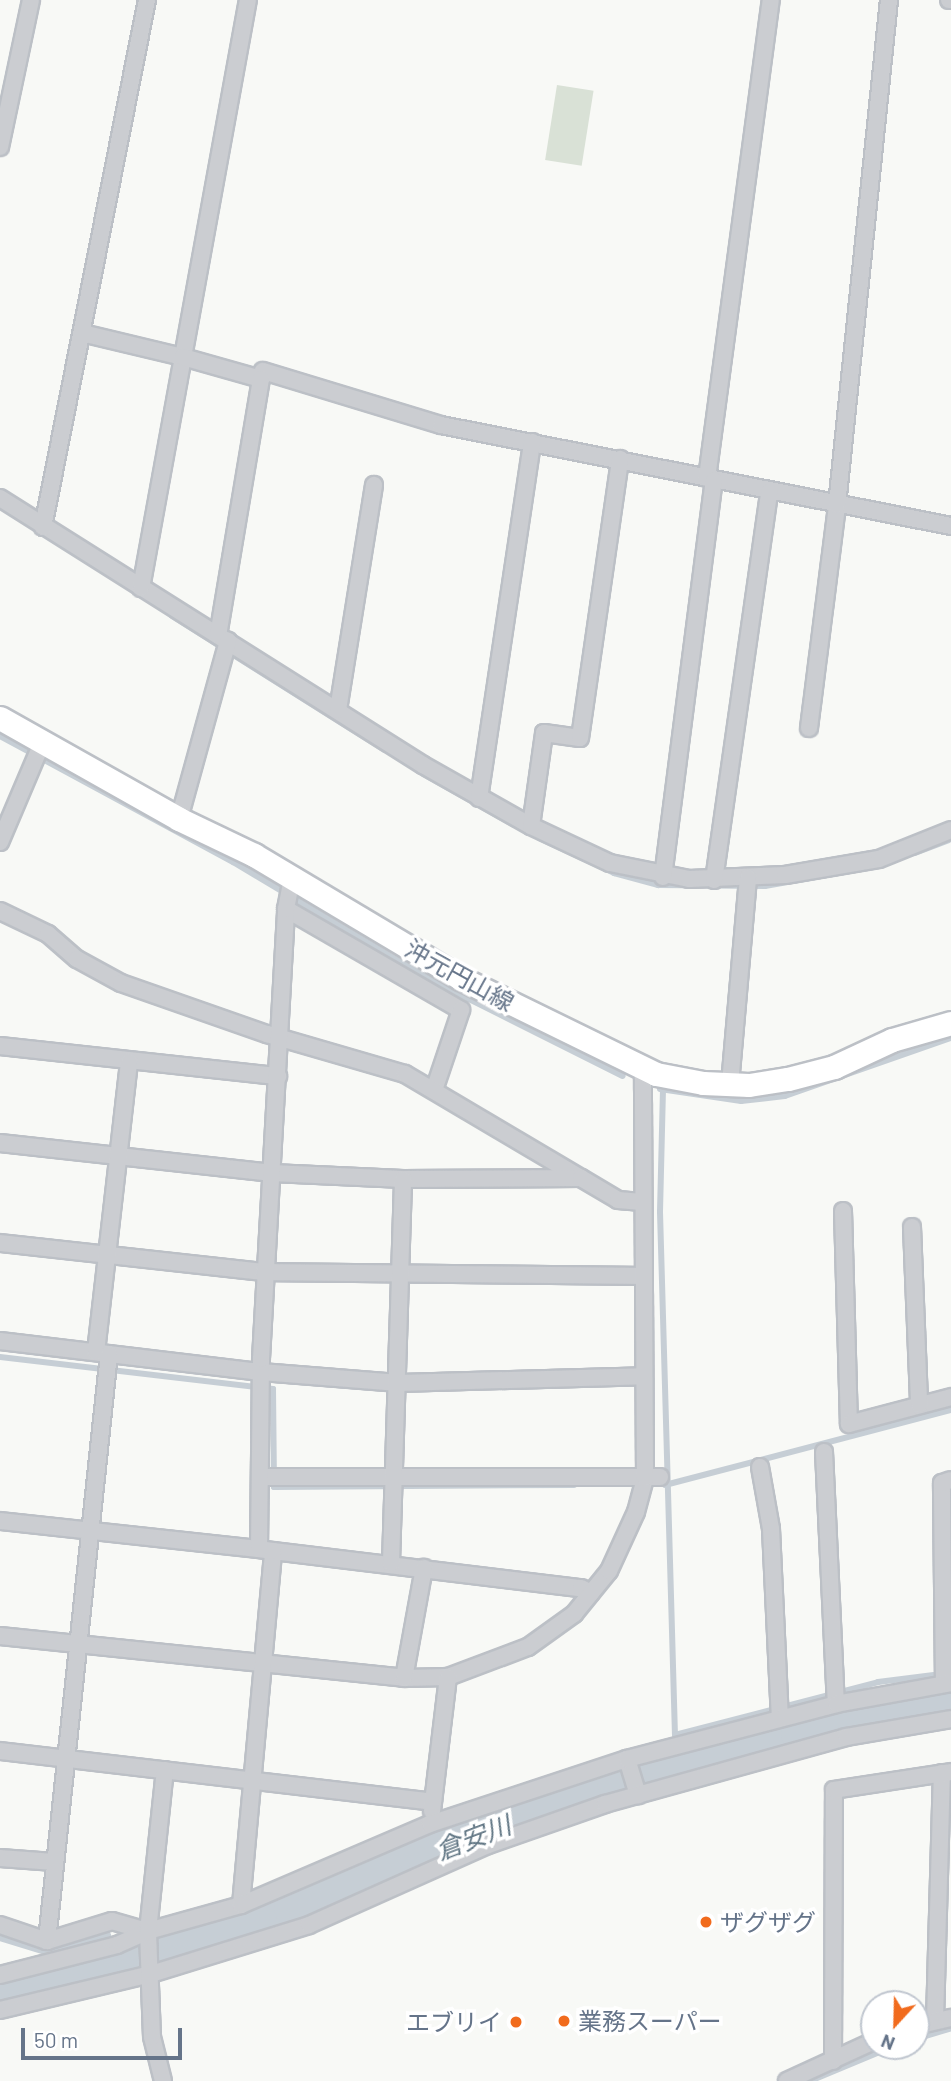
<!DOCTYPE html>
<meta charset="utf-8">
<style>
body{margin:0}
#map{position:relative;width:951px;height:2081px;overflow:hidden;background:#f8f9f6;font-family:Barlow,"Noto Sans JP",sans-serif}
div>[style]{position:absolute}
.green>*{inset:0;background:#d9e1d6;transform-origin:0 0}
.stream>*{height:6px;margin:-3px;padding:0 3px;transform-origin:3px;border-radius:3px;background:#c6ced5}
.river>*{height:38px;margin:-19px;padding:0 19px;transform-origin:19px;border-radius:19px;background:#c6ced5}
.roads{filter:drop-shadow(2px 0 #bcc0c6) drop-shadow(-2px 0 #bcc0c6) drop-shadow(0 2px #bcc0c6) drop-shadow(0 -2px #bcc0c6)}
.minor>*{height:16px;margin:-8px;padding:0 8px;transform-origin:8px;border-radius:8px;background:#cbcdd1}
.secondary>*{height:23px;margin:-11.5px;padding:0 11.5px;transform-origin:11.5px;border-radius:11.5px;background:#fff}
.dots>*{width:19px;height:19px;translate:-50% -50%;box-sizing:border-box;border:4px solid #fff;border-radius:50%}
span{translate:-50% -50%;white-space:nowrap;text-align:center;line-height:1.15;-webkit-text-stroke:7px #fff;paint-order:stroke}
.street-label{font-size:24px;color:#657489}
.poi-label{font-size:24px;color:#657489}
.left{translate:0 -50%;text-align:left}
.right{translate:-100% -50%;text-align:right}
.water-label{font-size:26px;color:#617684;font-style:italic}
.north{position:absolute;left:860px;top:1990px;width:70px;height:70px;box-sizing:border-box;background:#fff;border:2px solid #c1c7d0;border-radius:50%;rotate:202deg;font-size:19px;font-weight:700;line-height:28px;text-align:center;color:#657489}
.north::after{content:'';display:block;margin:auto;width:24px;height:32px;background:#f16b1d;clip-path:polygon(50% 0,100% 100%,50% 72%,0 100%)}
.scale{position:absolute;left:21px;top:2028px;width:161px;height:32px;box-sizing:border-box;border:4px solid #657489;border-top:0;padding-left:9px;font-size:21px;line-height:24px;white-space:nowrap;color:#657489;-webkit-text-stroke:5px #fff;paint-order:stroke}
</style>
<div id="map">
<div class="green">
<i style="left:557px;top:85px;width:37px;height:76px;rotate:9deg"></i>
</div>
<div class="stream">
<i style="left:172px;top:616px;width:54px;rotate:32.2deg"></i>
<i style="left:235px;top:656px;width:176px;rotate:32.2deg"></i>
<i style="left:0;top:736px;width:265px;rotate:28.4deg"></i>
<i style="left:233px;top:862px;width:224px;rotate:30.9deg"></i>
<i style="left:425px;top:977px;width:221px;rotate:26.6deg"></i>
<i style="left:423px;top:774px;width:104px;rotate:29.3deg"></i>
<i style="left:539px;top:838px;width:83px;rotate:25deg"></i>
<i style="left:614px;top:873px;width:46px;rotate:15.3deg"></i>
<i style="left:658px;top:885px;width:107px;rotate:0.5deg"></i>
<i style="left:765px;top:886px;width:97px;rotate:-10deg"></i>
<i style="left:915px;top:853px;width:36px;rotate:-21deg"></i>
<i style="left:660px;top:1089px;width:82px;rotate:8.4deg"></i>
<i style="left:741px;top:1101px;width:44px;rotate:-6.5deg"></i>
<i style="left:785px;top:1096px;width:176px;rotate:-19.3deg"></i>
<i style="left:663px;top:1089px;width:123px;rotate:91.4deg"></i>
<i style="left:660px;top:1212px;width:523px;rotate:88.36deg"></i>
<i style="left:675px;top:1735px;width:210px;rotate:-14.6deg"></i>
<i style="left:878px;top:1682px;width:64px;rotate:-7.1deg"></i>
<i style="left:0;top:1357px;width:275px;rotate:6.7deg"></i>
<i style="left:273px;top:1389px;width:98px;rotate:89.4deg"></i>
<i style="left:274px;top:1487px;width:300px;rotate:-0.4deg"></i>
<i style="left:665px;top:1485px;width:296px;rotate:-14.7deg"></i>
<i style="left:0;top:1938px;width:47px;rotate:17.3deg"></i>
<i style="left:45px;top:1952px;width:65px;rotate:-15.1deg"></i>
<i style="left:108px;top:1935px;width:7px;rotate:74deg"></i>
<i style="left:112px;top:1953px;width:11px;rotate:75deg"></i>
<i style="left:916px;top:2039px;width:37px;rotate:-17deg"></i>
<i style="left:810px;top:2081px;width:91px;rotate:-22.6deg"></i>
</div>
<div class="river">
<i style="left:0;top:1990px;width:138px;rotate:-12.5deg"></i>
<i style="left:135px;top:1960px;width:166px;rotate:-18.2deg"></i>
<i style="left:293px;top:1908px;width:347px;rotate:-21.3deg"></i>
<i style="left:616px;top:1782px;width:190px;rotate:-14.9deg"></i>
<i style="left:800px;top:1733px;width:154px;rotate:-11.6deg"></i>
</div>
<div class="roads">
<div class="minor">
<i style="left:949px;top:0;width:2px"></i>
<i style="left:0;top:147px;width:150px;rotate:-78.1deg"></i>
<i style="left:82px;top:333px;width:104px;rotate:13.4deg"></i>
<i style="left:183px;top:357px;width:363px;rotate:-79.7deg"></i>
<i style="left:261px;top:379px;width:8px;rotate:-76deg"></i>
<i style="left:263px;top:371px;width:186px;rotate:16.9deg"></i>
<i style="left:441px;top:425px;width:520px;rotate:11.2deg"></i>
<i style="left:707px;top:478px;width:482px;rotate:-82.4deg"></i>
<i style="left:0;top:498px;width:500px;rotate:32.26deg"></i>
<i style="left:423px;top:765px;width:124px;rotate:29.5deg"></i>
<i style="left:531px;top:826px;width:87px;rotate:25.1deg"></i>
<i style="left:610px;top:863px;width:81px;rotate:11.4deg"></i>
<i style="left:689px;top:879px;width:96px;rotate:-2.4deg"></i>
<i style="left:785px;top:875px;width:95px;rotate:-9.7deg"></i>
<i style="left:879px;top:859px;width:78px;rotate:-21.9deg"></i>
<i style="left:43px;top:527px;width:537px;rotate:-78.84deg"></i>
<i style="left:141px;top:588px;width:235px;rotate:-79.7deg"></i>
<i style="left:183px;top:357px;width:81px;rotate:15.8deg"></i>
<i style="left:261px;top:379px;width:260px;rotate:99.5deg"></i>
<i style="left:338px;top:710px;width:228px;rotate:-80.9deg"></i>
<i style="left:809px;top:728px;width:225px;rotate:-82.8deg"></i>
<i style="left:837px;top:505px;width:508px;rotate:-84.12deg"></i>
<i style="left:479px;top:798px;width:360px;rotate:-81.5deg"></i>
<i style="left:179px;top:819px;width:185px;rotate:-74.6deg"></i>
<i style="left:531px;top:826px;width:94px;rotate:-82deg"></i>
<i style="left:544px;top:733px;width:36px;rotate:8deg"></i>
<i style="left:580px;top:738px;width:282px;rotate:-81.8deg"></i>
<i style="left:0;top:842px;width:108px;rotate:-67deg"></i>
<i style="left:663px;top:877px;width:400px;rotate:-82.7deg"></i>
<i style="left:714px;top:880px;width:392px;rotate:-81.9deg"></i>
<i style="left:286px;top:909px;width:202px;rotate:30deg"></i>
<i style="left:461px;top:1010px;width:84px;rotate:108.6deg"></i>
<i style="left:0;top:911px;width:53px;rotate:25.6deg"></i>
<i style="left:48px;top:934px;width:38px;rotate:41deg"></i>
<i style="left:77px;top:959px;width:50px;rotate:28.6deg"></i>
<i style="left:121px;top:983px;width:155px;rotate:19.3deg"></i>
<i style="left:267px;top:1034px;width:144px;rotate:16.2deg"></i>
<i style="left:405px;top:1074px;width:204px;rotate:30.6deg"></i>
<i style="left:0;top:1046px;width:280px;rotate:6.2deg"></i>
<i style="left:730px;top:1084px;width:207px;rotate:-85deg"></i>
<i style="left:0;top:1143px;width:274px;rotate:6.3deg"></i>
<i style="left:272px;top:1173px;width:131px;rotate:2.6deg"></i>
<i style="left:403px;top:1179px;width:178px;rotate:-0.3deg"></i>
<i style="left:581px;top:1178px;width:43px;rotate:30.7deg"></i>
<i style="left:618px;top:1200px;width:24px;rotate:5deg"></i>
<i style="left:843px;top:1211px;width:213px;rotate:88.4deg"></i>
<i style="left:849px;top:1424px;width:106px;rotate:-14.8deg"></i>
<i style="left:912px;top:1227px;width:178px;rotate:87.7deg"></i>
<i style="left:0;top:1243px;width:266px;rotate:6.3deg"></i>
<i style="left:264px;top:1272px;width:377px;rotate:0.6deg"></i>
<i style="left:0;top:1341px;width:263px;rotate:6.8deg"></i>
<i style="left:261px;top:1372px;width:138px;rotate:4.6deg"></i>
<i style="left:399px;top:1383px;width:245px;rotate:-1.6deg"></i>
<i style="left:96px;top:1352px;width:292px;rotate:-83.5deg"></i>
<i style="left:824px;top:1452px;width:252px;rotate:87.3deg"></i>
<i style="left:760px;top:1467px;width:63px;rotate:79.9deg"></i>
<i style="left:771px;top:1529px;width:189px;rotate:87.3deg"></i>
<i style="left:260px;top:1477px;width:400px"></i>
<i style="left:0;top:1521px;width:261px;rotate:6.2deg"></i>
<i style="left:273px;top:1551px;width:310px;rotate:6.9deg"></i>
<i style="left:581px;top:1588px;width:11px;rotate:27deg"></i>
<i style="left:391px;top:1563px;width:384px;rotate:-88.2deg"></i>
<i style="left:0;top:1636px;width:406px;rotate:5.9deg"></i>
<i style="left:404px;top:1678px;width:44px;rotate:-1.3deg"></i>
<i style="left:448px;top:1677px;width:85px;rotate:-20.6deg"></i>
<i style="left:528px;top:1647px;width:57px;rotate:-35.7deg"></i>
<i style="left:574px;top:1614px;width:55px;rotate:-50.9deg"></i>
<i style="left:609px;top:1571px;width:65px;rotate:-65.4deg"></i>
<i style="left:636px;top:1512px;width:35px;rotate:-75deg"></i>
<i style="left:645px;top:1478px;width:409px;rotate:-90.3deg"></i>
<i style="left:404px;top:1678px;width:112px;rotate:-79.7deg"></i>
<i style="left:944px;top:1684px;width:201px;rotate:-90.6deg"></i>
<i style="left:942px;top:1483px;width:9px;rotate:-18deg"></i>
<i style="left:0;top:1751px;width:436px;rotate:6.7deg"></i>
<i style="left:627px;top:1759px;width:38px;rotate:73deg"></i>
<i style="left:432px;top:1811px;width:135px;rotate:-83.2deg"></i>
<i style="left:0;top:1858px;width:54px;rotate:4.2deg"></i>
<i style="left:241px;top:1905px;width:355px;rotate:-84.8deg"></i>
<i style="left:273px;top:1551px;width:14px;rotate:-172deg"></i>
<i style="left:259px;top:1549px;width:190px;rotate:-89.4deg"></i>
<i style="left:261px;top:1359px;width:451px;rotate:-86.8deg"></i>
<i style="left:286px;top:909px;width:31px;rotate:-79deg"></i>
<i style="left:0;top:1925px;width:50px;rotate:18.8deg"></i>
<i style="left:47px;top:1941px;width:68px;rotate:-17.1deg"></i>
<i style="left:112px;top:1921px;width:37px;rotate:16deg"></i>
<i style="left:47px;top:1941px;width:590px;rotate:-83.97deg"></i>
<i style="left:0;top:1975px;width:121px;rotate:-14.4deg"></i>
<i style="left:117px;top:1945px;width:34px;rotate:-24deg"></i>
<i style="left:148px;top:1931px;width:97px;rotate:-15.6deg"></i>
<i style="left:241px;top:1905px;width:206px;rotate:-23.2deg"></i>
<i style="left:430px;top:1824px;width:207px;rotate:-18.3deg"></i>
<i style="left:627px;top:1759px;width:216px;rotate:-14.7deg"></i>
<i style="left:836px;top:1704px;width:117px;rotate:-10.3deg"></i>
<i style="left:0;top:2010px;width:155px;rotate:-13.4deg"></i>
<i style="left:151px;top:1974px;width:165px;rotate:-17.2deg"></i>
<i style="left:309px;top:1925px;width:196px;rotate:-24.1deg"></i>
<i style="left:488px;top:1845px;width:124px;rotate:-19.3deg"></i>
<i style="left:605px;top:1804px;width:250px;rotate:-15.5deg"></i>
<i style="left:846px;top:1737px;width:107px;rotate:-9.7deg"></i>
<i style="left:935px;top:2020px;width:247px;rotate:-88.4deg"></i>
<i style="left:916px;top:2026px;width:36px;rotate:-13deg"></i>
<i style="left:833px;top:2061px;width:271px;rotate:-89.8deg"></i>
<i style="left:834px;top:1790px;width:118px;rotate:-8.7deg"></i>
<i style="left:163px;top:2081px;width:45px;rotate:-104deg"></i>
<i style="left:152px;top:2037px;width:106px;rotate:-92.2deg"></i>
<i style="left:148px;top:1931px;width:162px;rotate:-84deg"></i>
<i style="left:787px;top:2081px;width:96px;rotate:-24.7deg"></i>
</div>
<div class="secondary">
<i style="left:0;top:718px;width:206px;rotate:29.4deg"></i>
<i style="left:179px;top:819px;width:83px;rotate:25.6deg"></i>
<i style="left:254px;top:855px;width:240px;rotate:30.8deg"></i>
<i style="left:460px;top:978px;width:218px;rotate:26.1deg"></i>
<i style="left:656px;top:1074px;width:48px;rotate:10.8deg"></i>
<i style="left:703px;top:1083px;width:46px;rotate:2.5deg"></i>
<i style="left:749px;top:1085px;width:39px;rotate:-9deg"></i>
<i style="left:788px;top:1079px;width:48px;rotate:-14.6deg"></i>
<i style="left:834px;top:1067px;width:64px;rotate:-25deg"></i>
<i style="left:892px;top:1040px;width:61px;rotate:-16.1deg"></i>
</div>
</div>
<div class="dots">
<i style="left:706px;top:1922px;background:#f16b1d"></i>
<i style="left:564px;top:2021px;background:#f16b1d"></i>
<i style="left:516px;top:2022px;background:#f16b1d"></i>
</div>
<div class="street-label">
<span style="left:460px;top:975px;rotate:29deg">沖元円山線</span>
</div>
<div class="poi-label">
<span class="left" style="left:720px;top:1922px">ザグザグ</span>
<span class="left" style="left:578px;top:2021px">業務スーパー</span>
<span class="right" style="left:502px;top:2022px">エブリイ</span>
</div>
<div class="water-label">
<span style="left:473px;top:1837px;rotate:-21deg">倉安川</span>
</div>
<div class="north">N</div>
<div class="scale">50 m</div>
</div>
